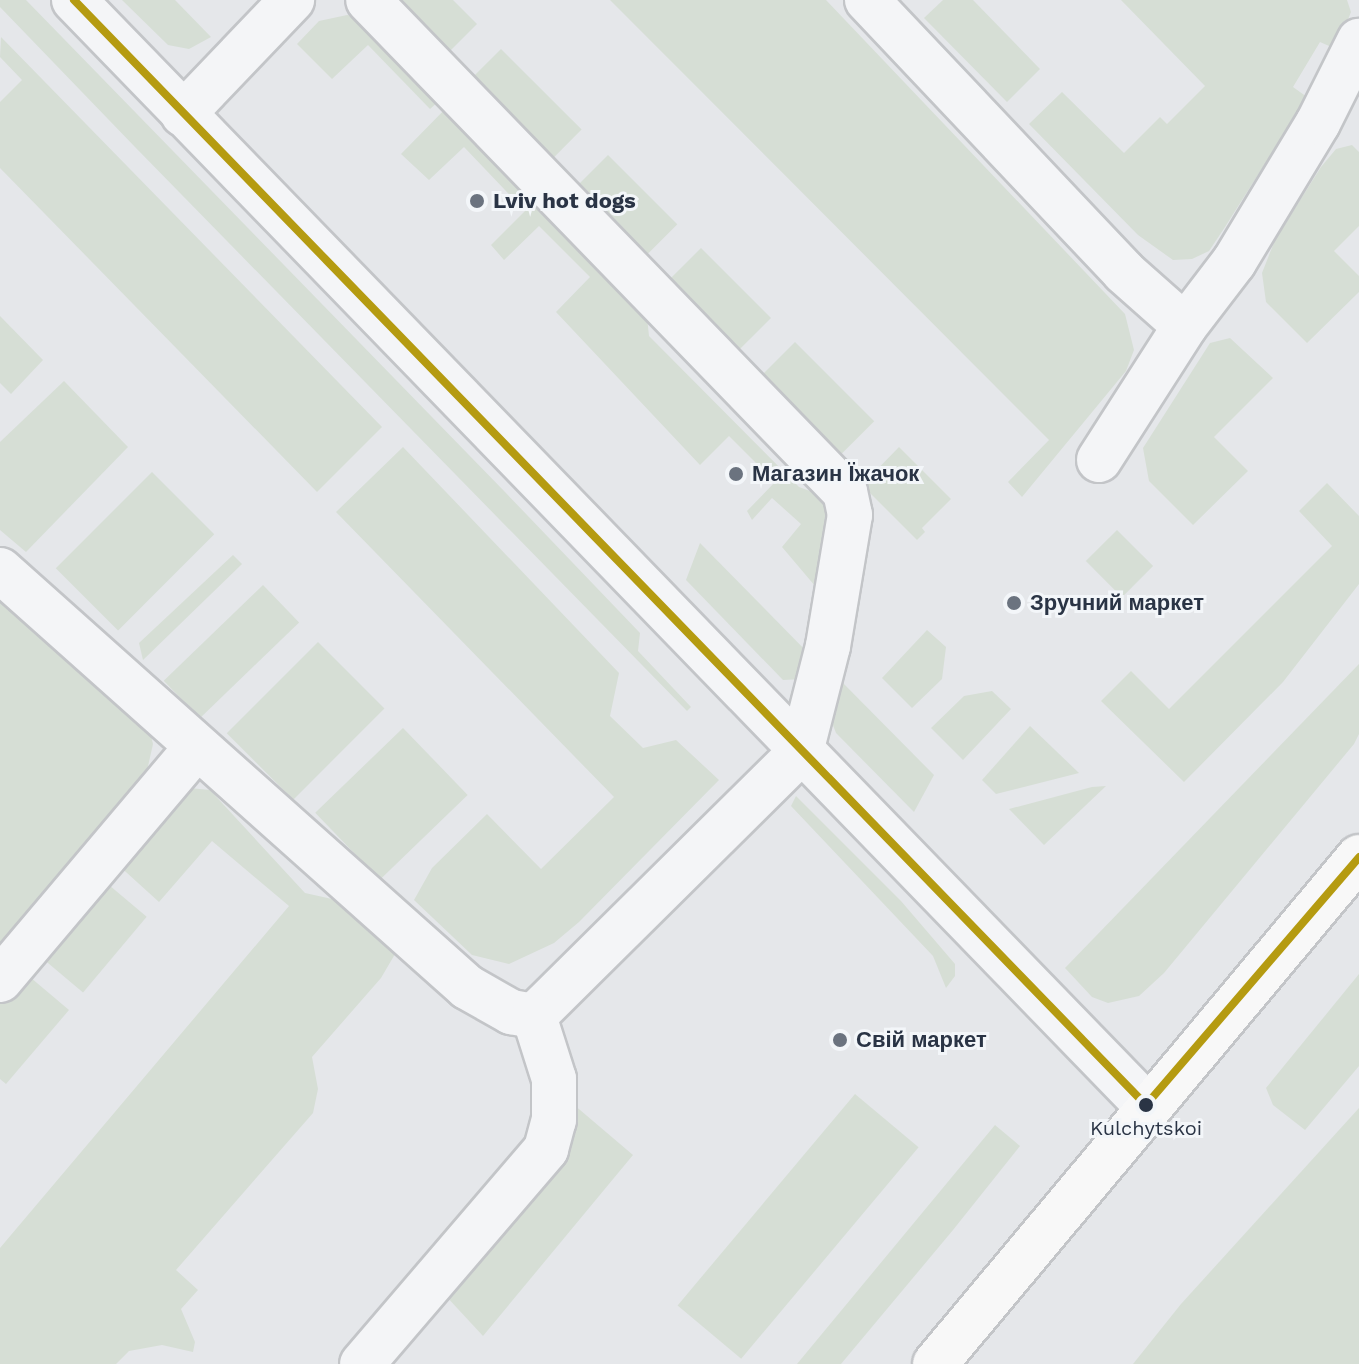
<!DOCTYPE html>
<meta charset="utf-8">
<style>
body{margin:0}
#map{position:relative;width:1359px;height:1364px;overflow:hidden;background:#e5e7ea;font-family:"Work Sans",sans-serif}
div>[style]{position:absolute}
.green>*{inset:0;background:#d6ded5;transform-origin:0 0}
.roads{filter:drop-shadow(2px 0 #c3c5c8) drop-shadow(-2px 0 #c3c5c8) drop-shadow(0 2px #c3c5c8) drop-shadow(0 -2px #c3c5c8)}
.minor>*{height:44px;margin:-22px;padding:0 22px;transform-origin:22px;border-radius:22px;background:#f4f5f7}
.major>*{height:44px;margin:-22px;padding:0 22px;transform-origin:22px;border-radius:22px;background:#f8f8f8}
.bus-1>*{height:8px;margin:-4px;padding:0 4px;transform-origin:4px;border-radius:4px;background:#b59b11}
.dots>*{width:22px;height:22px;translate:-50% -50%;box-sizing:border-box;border:4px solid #f3f6f9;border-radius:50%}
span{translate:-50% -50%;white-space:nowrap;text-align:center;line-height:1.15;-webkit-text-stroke:6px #f3f6f9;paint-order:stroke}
.bus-label{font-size:20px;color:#2a3445}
.poi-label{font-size:22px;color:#2a3445;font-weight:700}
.left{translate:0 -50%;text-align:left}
</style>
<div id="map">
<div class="green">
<i style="clip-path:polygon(0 0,26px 0,505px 492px,640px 633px,638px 651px,691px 707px,687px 711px,135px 147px,0 7px)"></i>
<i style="clip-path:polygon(122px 0,175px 0,211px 37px,189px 49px,168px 45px)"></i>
<i style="clip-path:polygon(385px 0,453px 0,477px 24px,445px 56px)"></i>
<i style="clip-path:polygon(610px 0,826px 0,1125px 314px,1134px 350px,1126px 371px,1022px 497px,1008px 482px,1049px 440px)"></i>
<i style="clip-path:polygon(943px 0,973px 0,1040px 69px,1007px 102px,924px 18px)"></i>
<i style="clip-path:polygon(1121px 0,1347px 0,1351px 12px,1336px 49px,1320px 42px,1293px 87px,1307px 97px,1225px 227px,1209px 251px,1192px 259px,1173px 260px,1138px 235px,1029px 124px,1062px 92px,1124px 153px,1160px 117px,1167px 124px,1205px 86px)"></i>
<i style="clip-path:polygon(347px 15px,364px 17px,448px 93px,430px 109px,368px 45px,332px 79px,297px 44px,319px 21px)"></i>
<i style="clip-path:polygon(1px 37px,382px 427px,317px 492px,0 168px,0 102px,22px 80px,0 57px)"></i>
<i style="left:501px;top:49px;width:114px;height:45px;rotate:45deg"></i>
<i style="clip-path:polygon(454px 100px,645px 299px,649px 336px,799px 487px,829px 498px,838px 509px,821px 593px,782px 547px,801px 524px,772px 498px,752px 520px,747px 511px,775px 482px,729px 436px,700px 465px,556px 312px,590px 277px,539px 226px,504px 260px,491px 245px,525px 211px,464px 147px,429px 180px,401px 154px)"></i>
<i style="clip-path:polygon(1352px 145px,1359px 152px,1359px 226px,1334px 251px,1359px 276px,1359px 292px,1307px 343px,1266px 302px,1262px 273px,1275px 240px,1321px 167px,1336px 149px)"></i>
<i style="left:608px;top:155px;width:98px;height:47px;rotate:45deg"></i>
<i style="left:701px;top:248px;width:99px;height:51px;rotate:45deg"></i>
<i style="clip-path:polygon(0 316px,43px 360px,11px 394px,0 383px)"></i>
<i style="clip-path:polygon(1230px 338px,1273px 378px,1214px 437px,1248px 471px,1193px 525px,1149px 481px,1143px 448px,1210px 343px)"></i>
<i style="left:795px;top:342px;width:112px;height:51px;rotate:45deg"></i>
<i style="clip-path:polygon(64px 381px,128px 447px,26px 552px,0 530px,0 442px)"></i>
<i style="clip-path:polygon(403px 447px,619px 673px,610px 716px,643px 748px,676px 740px,719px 780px,579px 922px,554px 943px,509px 964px,472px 955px,414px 900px,432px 868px,487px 814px,541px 869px,614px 797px,336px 512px)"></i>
<i style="clip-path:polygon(899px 447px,951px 499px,922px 528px,925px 532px,917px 540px,862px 485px)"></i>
<i style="left:152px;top:472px;width:88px;height:136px;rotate:45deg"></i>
<i style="clip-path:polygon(1327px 483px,1359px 516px,1359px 584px,1283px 682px,1184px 782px,1101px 701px,1131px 671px,1169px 709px,1332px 546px,1299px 511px)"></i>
<i style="left:1117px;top:530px;width:51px;height:44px;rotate:45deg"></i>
<i style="clip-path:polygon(700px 543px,814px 659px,802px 679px,783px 680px,686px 580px)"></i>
<i style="clip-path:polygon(233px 555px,242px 564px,143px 660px,139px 643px)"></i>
<i style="left:263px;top:585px;width:52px;height:138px;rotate:46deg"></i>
<i style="clip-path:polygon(0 589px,150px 732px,153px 744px,144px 784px,0 959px)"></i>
<i style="clip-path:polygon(927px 630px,946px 647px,942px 679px,912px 708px,882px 678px)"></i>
<i style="left:318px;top:642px;width:94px;height:129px;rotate:45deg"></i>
<i style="clip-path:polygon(1359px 664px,1359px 734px,1354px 744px,1164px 973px,1139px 996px,1108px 1003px,1092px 997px,1065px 968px)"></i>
<i style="clip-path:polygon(838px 678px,934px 775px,914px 812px,836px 733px,831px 720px)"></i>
<i style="clip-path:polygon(992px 691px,1011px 709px,963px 760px,931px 728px,964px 696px)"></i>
<i style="clip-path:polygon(1030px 726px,1079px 773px,996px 794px,982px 780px)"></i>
<i style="left:403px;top:728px;width:93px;height:122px;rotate:46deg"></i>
<i style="clip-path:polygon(1106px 786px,1044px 845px,1009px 809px,1092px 787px)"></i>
<i style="clip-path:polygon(189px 788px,210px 790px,305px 893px,350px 903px,398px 949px,381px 978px,312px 1057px,318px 1089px,313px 1113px,176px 1270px,198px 1290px,181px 1309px,195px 1342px,193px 1352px,162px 1345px,129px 1351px,116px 1364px,0 1364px,0 1248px,289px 906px,212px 841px,159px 902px,116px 863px)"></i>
<i style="clip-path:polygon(796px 796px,901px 901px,955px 964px,955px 976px,946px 988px,933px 956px,791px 806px)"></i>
<i style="left:103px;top:880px;width:57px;height:99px;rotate:40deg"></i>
<i style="clip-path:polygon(24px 972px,69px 1010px,6px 1084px,0 1079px,0 1000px)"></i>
<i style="clip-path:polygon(1359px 974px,1359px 1066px,1305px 1130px,1273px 1105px,1266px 1088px)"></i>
<i style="left:855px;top:1094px;width:83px;height:276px;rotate:40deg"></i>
<i style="clip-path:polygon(573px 1104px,633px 1155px,483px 1336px,445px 1295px)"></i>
<i style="clip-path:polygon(1359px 1108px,1359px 1364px,1133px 1364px,1181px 1304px)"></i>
<i style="clip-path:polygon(995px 1125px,1020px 1146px,953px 1230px,841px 1364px,797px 1364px)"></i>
</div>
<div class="roads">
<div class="minor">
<i style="left:74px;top:0;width:1540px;rotate:45.87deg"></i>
<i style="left:867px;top:0;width:374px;rotate:46.6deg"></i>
<i style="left:1124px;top:272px;width:81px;rotate:41.5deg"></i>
<i style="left:1185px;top:326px;width:81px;rotate:-52.6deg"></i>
<i style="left:1234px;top:262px;width:162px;rotate:-58.9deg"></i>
<i style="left:1318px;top:123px;width:92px;rotate:-63.4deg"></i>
<i style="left:183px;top:114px;width:158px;rotate:-46.3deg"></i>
<i style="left:1099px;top:460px;width:159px;rotate:-57.3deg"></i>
<i style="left:0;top:570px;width:626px;rotate:41.76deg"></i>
<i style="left:467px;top:987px;width:51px;rotate:29.6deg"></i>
<i style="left:511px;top:1012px;width:23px;rotate:10deg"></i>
<i style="left:534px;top:1016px;width:375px;rotate:-44.7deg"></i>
<i style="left:801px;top:752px;width:109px;rotate:-75.7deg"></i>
<i style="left:828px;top:646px;width:133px;rotate:-80.5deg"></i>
<i style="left:850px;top:515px;width:24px;rotate:-102deg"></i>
<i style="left:845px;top:492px;width:685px;rotate:-134.11deg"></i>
<i style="left:0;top:980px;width:304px;rotate:-49.8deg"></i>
<i style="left:362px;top:1364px;width:283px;rotate:-49.4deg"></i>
<i style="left:546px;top:1149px;width:30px;rotate:-75deg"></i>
<i style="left:554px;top:1120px;width:41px;rotate:-90deg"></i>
<i style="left:554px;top:1079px;width:66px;rotate:-107.6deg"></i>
</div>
<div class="major">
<i style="left:935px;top:1364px;width:661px;rotate:-50.09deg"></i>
</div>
</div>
<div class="bus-1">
<i style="left:74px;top:0;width:1540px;rotate:45.87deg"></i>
<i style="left:1146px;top:1105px;width:327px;rotate:-49.3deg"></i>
</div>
<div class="dots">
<i style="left:477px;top:201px;background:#6b737f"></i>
<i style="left:736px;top:474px;background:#6b737f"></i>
<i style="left:1014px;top:603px;background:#6b737f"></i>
<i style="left:840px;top:1040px;background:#6b737f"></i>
<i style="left:1146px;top:1105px;background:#2a3445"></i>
</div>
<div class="bus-label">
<span style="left:1146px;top:1128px">Kulchytskoi</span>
</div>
<div class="poi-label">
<span class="left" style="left:493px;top:201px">Lviv hot dogs</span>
<span class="left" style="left:752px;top:474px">Магазин Їжачок</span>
<span class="left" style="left:1030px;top:603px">Зручний маркет</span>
<span class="left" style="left:856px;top:1040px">Свій маркет</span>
</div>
</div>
